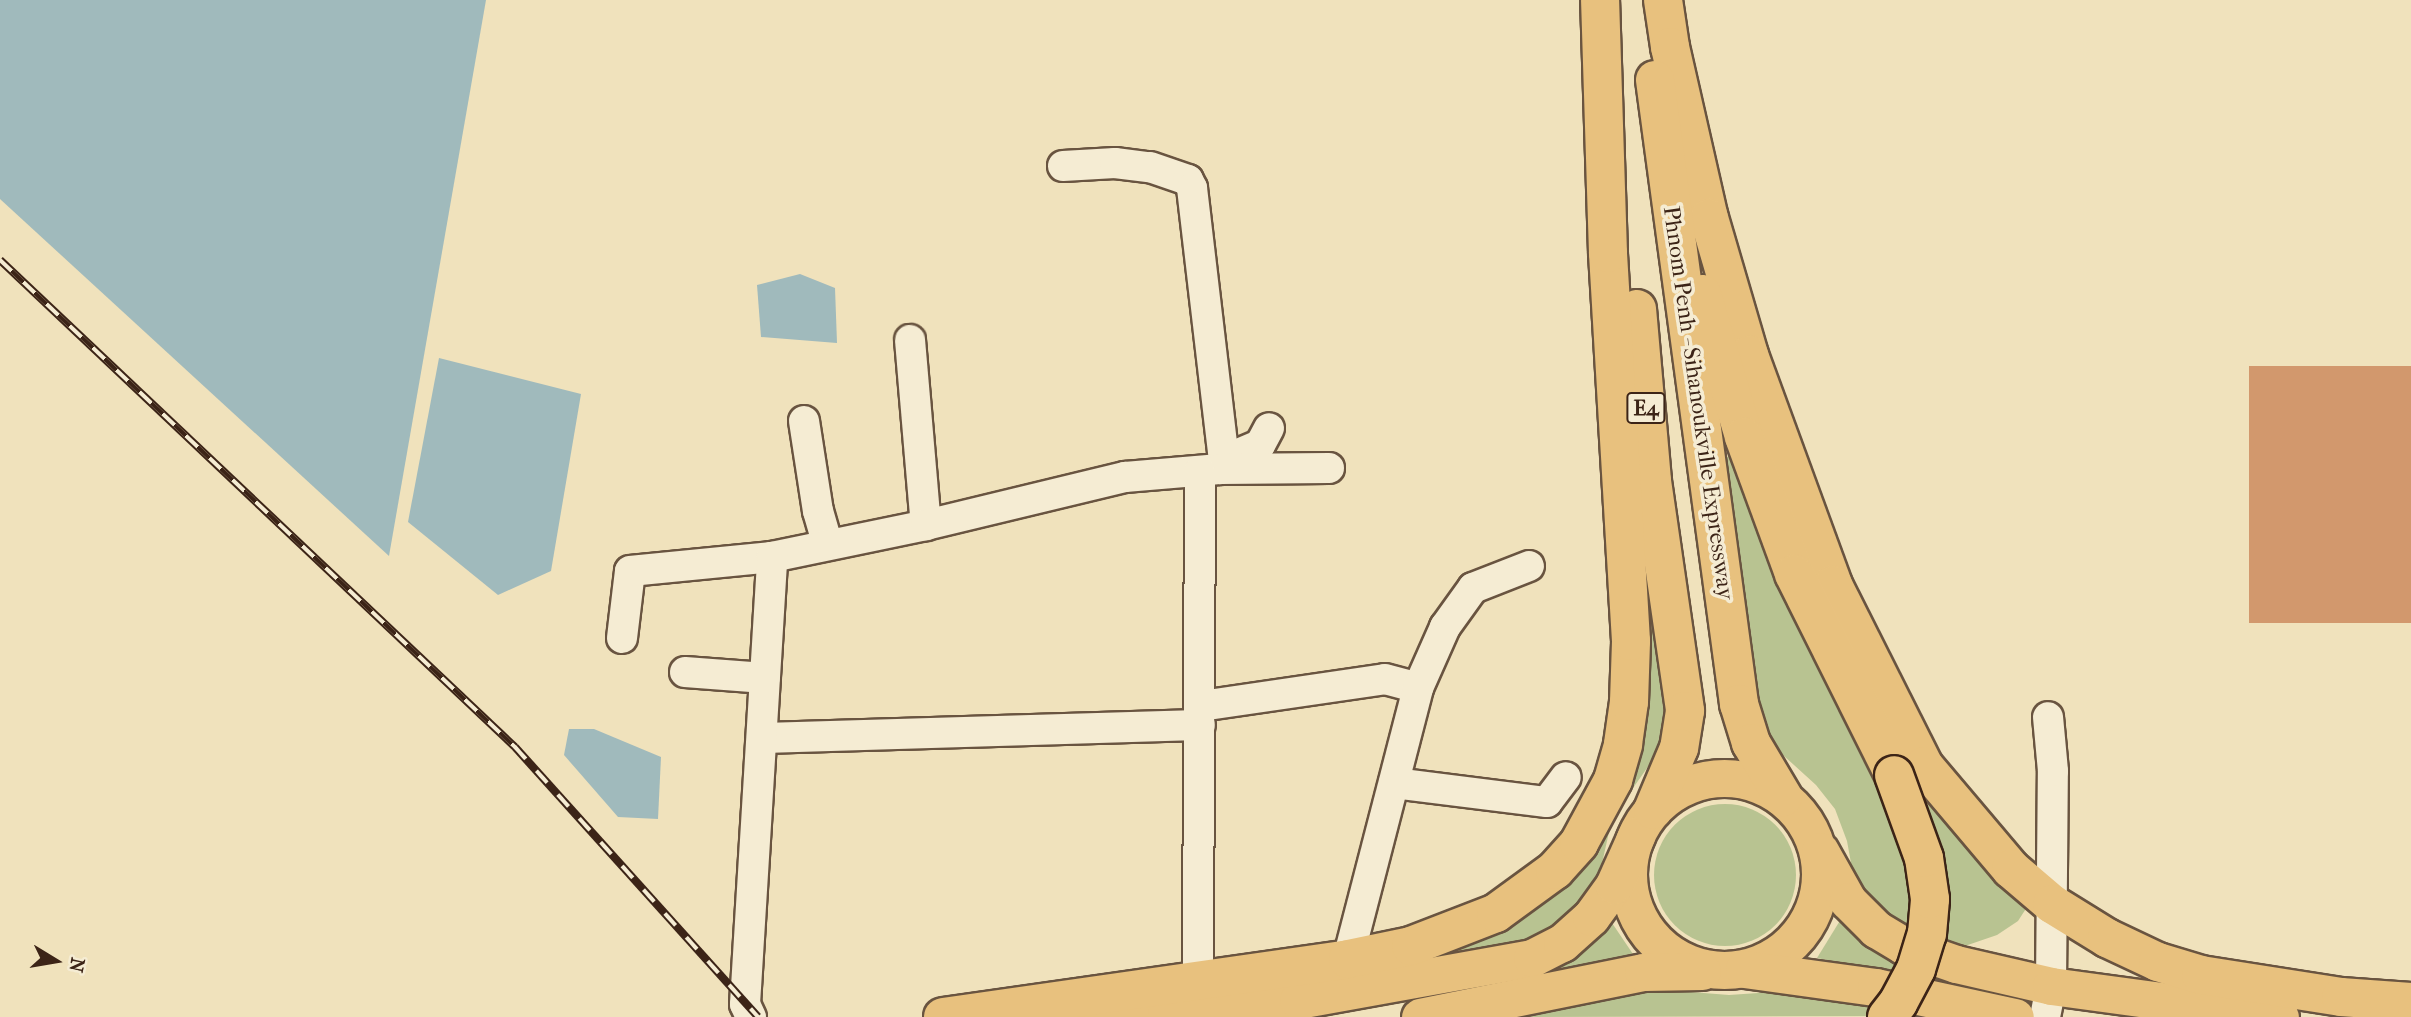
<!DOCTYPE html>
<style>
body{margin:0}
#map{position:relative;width:2411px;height:1017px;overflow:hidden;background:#f0e2bc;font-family:"IM FELL French Canon",serif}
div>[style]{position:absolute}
.green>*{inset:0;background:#b8c391}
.round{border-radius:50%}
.water>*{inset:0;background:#a0babc}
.building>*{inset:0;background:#d2986d;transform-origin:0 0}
.roads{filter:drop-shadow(2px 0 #695440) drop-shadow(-2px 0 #695440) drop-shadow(0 2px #695440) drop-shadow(0 -2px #695440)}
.minor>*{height:30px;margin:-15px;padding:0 15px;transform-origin:15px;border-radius:15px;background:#f5ecd3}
.major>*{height:37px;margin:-18.5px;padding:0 18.5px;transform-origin:18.5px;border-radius:18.5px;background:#e8c17e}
.major>.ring{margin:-18.5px;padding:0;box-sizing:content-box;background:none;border:37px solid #e8c17e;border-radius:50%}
.highway>*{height:38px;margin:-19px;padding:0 19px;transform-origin:19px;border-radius:19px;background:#e8c17e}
.rail>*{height:8px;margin-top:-4px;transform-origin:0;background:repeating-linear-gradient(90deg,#f5ecd3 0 16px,#3c2417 0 32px);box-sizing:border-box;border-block:2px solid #3c2417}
.bridges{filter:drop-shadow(2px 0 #3c2417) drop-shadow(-2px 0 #3c2417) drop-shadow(0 2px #3c2417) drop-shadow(0 -2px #3c2417)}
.highway-bridge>*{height:38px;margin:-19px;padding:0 19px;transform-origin:19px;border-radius:19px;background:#e8c17e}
span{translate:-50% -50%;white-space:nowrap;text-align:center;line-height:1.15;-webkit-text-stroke:7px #f5ecd3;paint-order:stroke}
.shield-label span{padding:2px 5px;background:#f5ecd3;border:2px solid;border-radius:5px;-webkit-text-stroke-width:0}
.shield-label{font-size:21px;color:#3c2417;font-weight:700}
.street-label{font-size:23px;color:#3c2417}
.north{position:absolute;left:21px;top:926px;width:70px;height:70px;-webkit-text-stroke:5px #f5ecd3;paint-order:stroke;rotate:101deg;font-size:19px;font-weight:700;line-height:28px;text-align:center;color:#3c2417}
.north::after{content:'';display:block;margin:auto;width:24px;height:32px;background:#3c2417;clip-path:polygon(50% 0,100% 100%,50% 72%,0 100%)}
</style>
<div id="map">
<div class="green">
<i style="clip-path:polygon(1735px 456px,1783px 578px,1924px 799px,1999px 882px,2029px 904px,2018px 921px,1997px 935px,1959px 948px,1912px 933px,1879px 911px,1853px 874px,1847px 841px,1835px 809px,1816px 785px,1772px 745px,1757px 715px,1720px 458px)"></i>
<i style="clip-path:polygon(1645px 611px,1656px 611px,1667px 714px,1661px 748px,1624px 801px,1609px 832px,1599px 877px,1579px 906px,1546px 932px,1527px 940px,1456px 958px,1454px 948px,1587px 859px)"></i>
<i class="round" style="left:1654px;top:804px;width:142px;height:142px"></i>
<i style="clip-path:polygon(1841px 919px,1997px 988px,1997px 994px,1817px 958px)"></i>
<i style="clip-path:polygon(1612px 923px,1635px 957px,1465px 992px,1464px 987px,1554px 966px,1576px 956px)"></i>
<i style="clip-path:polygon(1666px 990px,1729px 995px,1801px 990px,1915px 1016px,1480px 1017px,1630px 992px)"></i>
</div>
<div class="water">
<i style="clip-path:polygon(0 0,486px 0,389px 556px,0 199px)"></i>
<i style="clip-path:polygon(800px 274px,835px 288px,837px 343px,761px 337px,757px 285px)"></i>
<i style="clip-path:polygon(439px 358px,581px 394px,551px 571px,498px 595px,408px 522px)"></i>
<i style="clip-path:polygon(569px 729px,594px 729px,661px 757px,658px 819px,618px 817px,564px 755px)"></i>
</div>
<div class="building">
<i style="left:2411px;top:366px;width:257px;height:162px;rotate:90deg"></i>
</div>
<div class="roads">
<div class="minor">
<i style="left:1063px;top:166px;width:52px;rotate:-3.3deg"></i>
<i style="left:1115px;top:163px;width:35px;rotate:7deg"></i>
<i style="left:1150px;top:167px;width:40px;rotate:18.9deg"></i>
<i style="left:1188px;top:180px;width:9px;rotate:63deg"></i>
<i style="left:1192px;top:188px;width:274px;rotate:83.3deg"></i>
<i style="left:1224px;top:460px;width:10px;rotate:114deg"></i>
<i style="left:910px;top:340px;width:186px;rotate:85.1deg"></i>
<i style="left:804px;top:421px;width:91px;rotate:81.2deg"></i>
<i style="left:818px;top:511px;width:33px;rotate:74deg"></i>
<i style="left:1224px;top:460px;width:39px;rotate:-23deg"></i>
<i style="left:1260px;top:445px;width:19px;rotate:-62deg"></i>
<i style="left:622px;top:638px;width:67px;rotate:-83.2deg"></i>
<i style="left:630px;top:571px;width:143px;rotate:-5.6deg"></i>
<i style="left:772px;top:557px;width:157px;rotate:-11.7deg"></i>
<i style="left:926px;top:525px;width:205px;rotate:-13.6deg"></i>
<i style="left:1125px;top:477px;width:95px;rotate:-4.8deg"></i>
<i style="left:1220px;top:469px;width:109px;rotate:-0.5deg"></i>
<i style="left:685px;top:672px;width:80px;rotate:4.3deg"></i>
<i style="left:1201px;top:706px;width:186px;rotate:-8.3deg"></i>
<i style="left:1385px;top:679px;width:34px;rotate:15deg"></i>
<i style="left:762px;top:738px;width:438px;rotate:-1.7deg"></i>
<i style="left:1394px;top:783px;width:154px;rotate:7.1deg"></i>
<i style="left:1547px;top:802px;width:31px;rotate:-53deg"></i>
<i style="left:1348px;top:959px;width:280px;rotate:-75.5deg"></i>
<i style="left:1418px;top:688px;width:67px;rotate:-66.1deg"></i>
<i style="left:1445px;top:627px;width:48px;rotate:-54.3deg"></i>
<i style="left:1473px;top:588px;width:60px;rotate:-21.4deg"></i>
<i style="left:1198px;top:981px;width:510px;rotate:-89.78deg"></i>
<i style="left:751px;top:1017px;width:14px;rotate:-115deg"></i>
<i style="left:745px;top:1004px;width:448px;rotate:-86.5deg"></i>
<i style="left:2045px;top:1017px;width:32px;rotate:-79deg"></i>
<i style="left:2051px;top:986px;width:215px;rotate:-89.5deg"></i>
<i style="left:2053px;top:771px;width:54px;rotate:-95.3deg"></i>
</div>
<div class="major">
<i class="ring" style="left:1628px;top:778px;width:155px;height:155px"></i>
<i style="left:1820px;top:851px;width:57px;rotate:60.8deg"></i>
<i style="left:1848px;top:901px;width:40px;rotate:45deg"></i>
<i style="left:1876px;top:929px;width:33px;rotate:31deg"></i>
<i style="left:1904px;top:946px;width:55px;rotate:19.1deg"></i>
<i style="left:1956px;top:964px;width:98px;rotate:13deg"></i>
<i style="left:2051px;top:986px;width:231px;rotate:7.7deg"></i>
<i style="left:1744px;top:969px;width:133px;rotate:7.8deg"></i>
<i style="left:1876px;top:987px;width:142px;rotate:12.2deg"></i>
<i style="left:1093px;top:1017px;width:73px;rotate:-2.4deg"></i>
<i style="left:1166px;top:1014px;width:133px;rotate:-6.1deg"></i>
<i style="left:1298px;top:1000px;width:238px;rotate:-10.2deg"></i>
<i style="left:1532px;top:958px;width:34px;rotate:-27deg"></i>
<i style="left:1562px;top:943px;width:39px;rotate:-42deg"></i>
<i style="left:1591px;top:917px;width:39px;rotate:-54deg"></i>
<i style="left:1614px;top:885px;width:54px;rotate:-65.8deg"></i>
<i style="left:1420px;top:1017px;width:227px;rotate:-11.4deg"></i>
<i style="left:1643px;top:972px;width:59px;rotate:-1deg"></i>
</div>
<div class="highway">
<i style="left:1663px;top:0;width:48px;rotate:81.5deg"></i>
<i style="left:1670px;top:47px;width:175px;rotate:77.2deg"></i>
<i style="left:1709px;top:218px;width:143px;rotate:73.7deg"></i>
<i style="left:1749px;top:355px;width:245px;rotate:69.9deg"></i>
<i style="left:1833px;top:585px;width:203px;rotate:63.3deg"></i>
<i style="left:1924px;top:766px;width:135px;rotate:49.8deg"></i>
<i style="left:2011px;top:869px;width:54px;rotate:40.5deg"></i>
<i style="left:2052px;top:904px;width:65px;rotate:31.7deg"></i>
<i style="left:2107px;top:938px;width:56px;rotate:25.2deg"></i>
<i style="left:2158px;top:962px;width:45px;rotate:16.8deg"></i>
<i style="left:2201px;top:975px;width:142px;rotate:8.9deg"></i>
<i style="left:2341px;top:997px;width:70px;rotate:4.1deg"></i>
<i style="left:1655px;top:80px;width:630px;rotate:82.33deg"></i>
<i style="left:1739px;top:704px;width:41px;rotate:72.9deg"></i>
<i style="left:1751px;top:743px;width:63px;rotate:59.3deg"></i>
<i style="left:1702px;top:294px;width:149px;rotate:73.6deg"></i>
<i style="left:1744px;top:437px;width:146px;rotate:69.9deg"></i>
<i style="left:1794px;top:574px;width:225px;rotate:63.5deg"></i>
<i style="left:1637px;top:309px;width:173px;rotate:85deg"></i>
<i style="left:1652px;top:481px;width:232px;rotate:81.8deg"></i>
<i style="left:1685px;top:711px;width:37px;rotate:99deg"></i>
<i style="left:1679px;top:748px;width:67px;rotate:112.8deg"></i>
<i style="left:943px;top:1017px;width:409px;rotate:-8.1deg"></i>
<i style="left:1348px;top:959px;width:64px;rotate:-11.7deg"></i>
<i style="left:1411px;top:946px;width:91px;rotate:-21.2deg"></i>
<i style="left:1496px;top:913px;width:73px;rotate:-36.1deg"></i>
<i style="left:1555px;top:870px;width:36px;rotate:-48deg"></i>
<i style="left:1579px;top:843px;width:72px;rotate:-61.6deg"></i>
<i style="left:1613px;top:780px;width:37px;rotate:-74deg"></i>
<i style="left:1623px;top:744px;width:42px;rotate:-81.9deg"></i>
<i style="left:1629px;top:702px;width:61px;rotate:-88.1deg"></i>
<i style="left:1631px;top:641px;width:389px;rotate:-93.4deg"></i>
<i style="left:1608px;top:253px;width:253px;rotate:-91.8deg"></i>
</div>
</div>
<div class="rail">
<i style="left:0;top:260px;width:709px;rotate:43.4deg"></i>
<i style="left:515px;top:747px;width:363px;rotate:48deg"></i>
</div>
<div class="bridges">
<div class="highway-bridge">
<i style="left:1887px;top:1017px;width:18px;rotate:-52deg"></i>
<i style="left:1898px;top:1003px;width:38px;rotate:-62deg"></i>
<i style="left:1916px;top:969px;width:37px;rotate:-73deg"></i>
<i style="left:1927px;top:934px;width:35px;rotate:-85deg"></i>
<i style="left:1930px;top:899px;width:41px;rotate:-98.3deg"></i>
<i style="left:1924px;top:858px;width:88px;rotate:-109.9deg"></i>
</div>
</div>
<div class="shield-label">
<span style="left:1646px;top:408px">E4</span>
</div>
<div class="street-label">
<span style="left:1698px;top:403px;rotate:82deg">Phnom Penh - Sihanoukville Expressway</span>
</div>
<div class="north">N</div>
</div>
